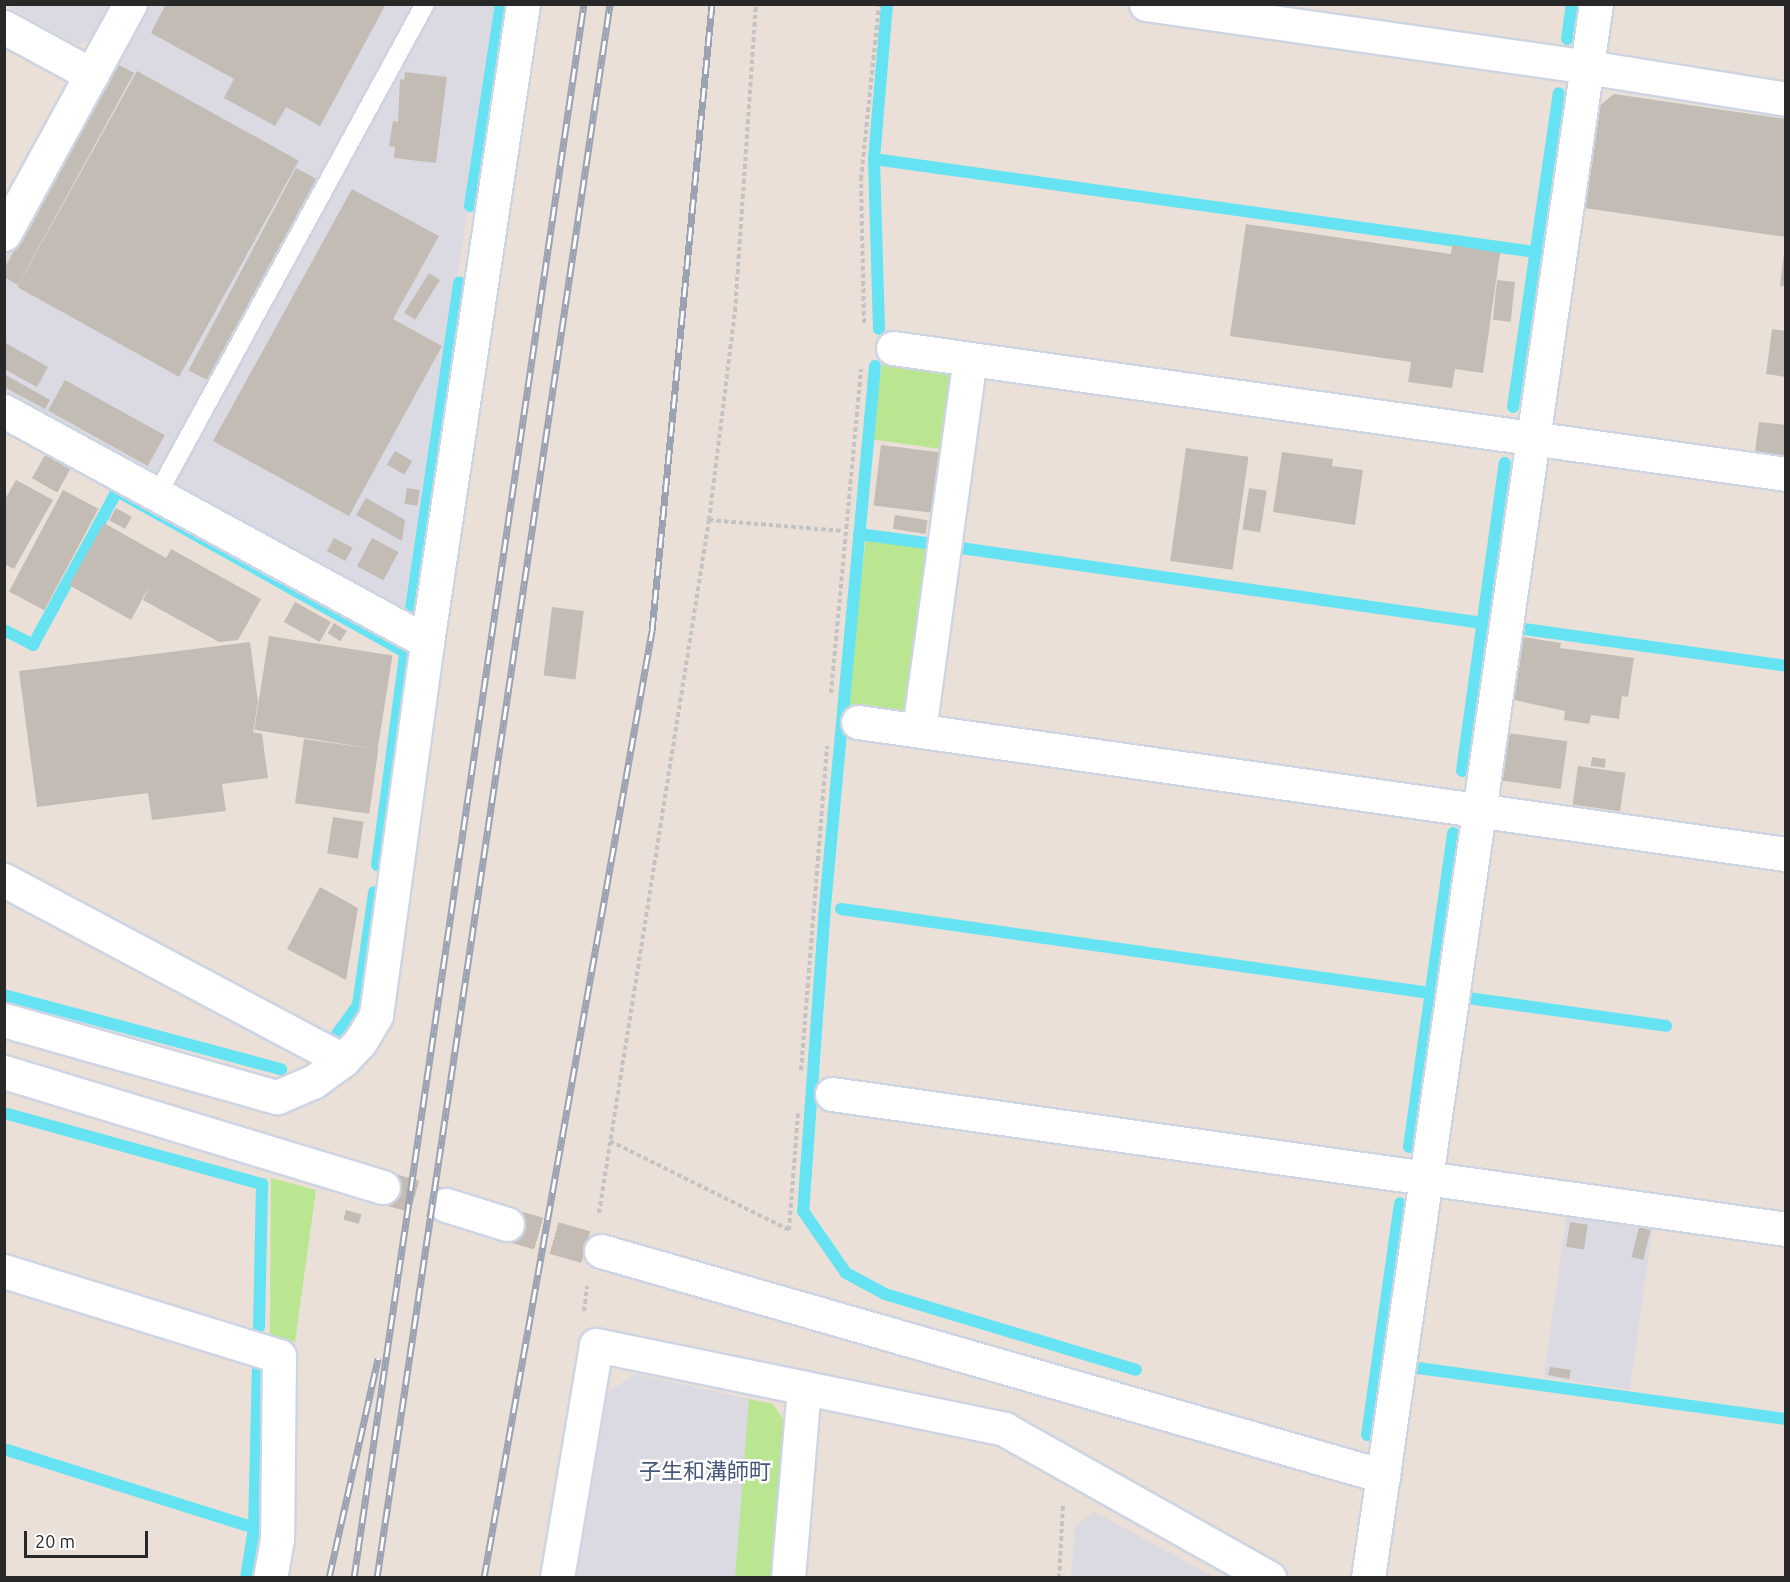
<!DOCTYPE html>
<meta charset="utf-8">
<style>
body{margin:0}
#map{position:relative;width:1790px;height:1582px;overflow:hidden;background:#ebe0d8;font-family:Ubuntu,"Noto Sans JP",sans-serif}
div>[style]{position:absolute}
.industrial>*{inset:0;background:#dbdae3;transform-origin:0 0}
.green>*{inset:0;background:#bae591;transform-origin:0 0}
.stream>*{height:12px;margin:-6px;padding:0 6px;transform-origin:6px;border-radius:6px;background:#65e3f3}
.building>*{inset:0;background:#c2bcb4;transform-origin:0 0}
.minor-tunnel>*{height:33px;margin-top:-16.5px;transform-origin:0;background:repeating-linear-gradient(90deg,#c4bbb5 0 33px,transparent 0 49px)}
.path>*{height:4px;margin-top:-2px;transform-origin:0;background:repeating-linear-gradient(90deg,#c3c3c3 0 4.5px,transparent 0 7.5px)}
.roads{filter:drop-shadow(2px 0 #cdd4e2) drop-shadow(-2px 0 #cdd4e2) drop-shadow(0 2px #cdd4e2) drop-shadow(0 -2px #cdd4e2)}
.service>*{height:18px;margin:-9px;padding:0 9px;transform-origin:9px;border-radius:9px;background:#fff}
.minor>*{height:33px;margin:-16.5px;padding:0 16.5px;transform-origin:16.5px;border-radius:16.5px;background:#fff}
.rail>*{height:7px;margin-top:-3.5px;transform-origin:0;background:repeating-linear-gradient(90deg,#fff 0 14px,#9ba2b3 0 28px);box-sizing:border-box;border-block:2px solid #9ba2b3}
span{translate:-50% -50%;white-space:nowrap;text-align:center;line-height:1.15;-webkit-text-stroke:5px #fff;paint-order:stroke}
.quarter-label{font-size:22px;color:#47577a}
.frame{position:absolute;inset:0;border:6px solid #282828;pointer-events:none}
.scale{position:absolute;left:24px;top:1531px;width:124px;height:27px;box-sizing:border-box;border:3px solid #282828;border-top:0;padding-left:8px;font-size:18px;line-height:21px;white-space:nowrap;color:#282828;-webkit-text-stroke:4px #fff;paint-order:stroke}
</style>
<div id="map">
<div class="industrial">
<i style="clip-path:polygon(5px 5px,4px 5px,119px 5px,102px 36px,78px 45px)"></i>
<i style="clip-path:polygon(143px 5px,499px 5px,406px 611px,5px 393px,5px 257px)"></i>
<i style="left:1567px;top:1212px;width:87px;height:167px;rotate:8deg"></i>
<i style="clip-path:polygon(635px 1374px,773px 1404px,776px 1577px,576px 1578px,608px 1392px)"></i>
<i style="clip-path:polygon(1095px 1512px,1214px 1577px,1071px 1577px,1075px 1525px)"></i>
</div>
<div class="green">
<i style="left:883px;top:357px;width:79px;height:83px;rotate:8deg"></i>
<i style="left:866px;top:539px;width:73px;height:168px;rotate:7deg"></i>
<i style="clip-path:polygon(271px 1178px,316px 1190px,295px 1342px,270px 1336px)"></i>
<i style="clip-path:polygon(749px 1399px,773px 1404px,788px 1427px,776px 1577px,735px 1578px)"></i>
</div>
<div class="stream">
<i style="left:1567px;top:39px;width:35px;rotate:-82deg"></i>
<i style="left:874px;top:159px;width:668px;rotate:8.01deg"></i>
<i style="left:470px;top:206px;width:204px;rotate:-81.3deg"></i>
<i style="left:879px;top:329px;width:170px;rotate:-91.7deg"></i>
<i style="left:874px;top:159px;width:156px;rotate:-85.2deg"></i>
<i style="left:875px;top:366px;width:542px;rotate:95.29deg"></i>
<i style="left:825px;top:906px;width:306px;rotate:94.1deg"></i>
<i style="left:803px;top:1211px;width:75px;rotate:55.3deg"></i>
<i style="left:846px;top:1273px;width:44px;rotate:28.3deg"></i>
<i style="left:885px;top:1294px;width:262px;rotate:16.8deg"></i>
<i style="left:1513px;top:407px;width:317px;rotate:-81.7deg"></i>
<i style="left:859px;top:534px;width:75px;rotate:7.7deg"></i>
<i style="left:954px;top:547px;width:534px;rotate:8.18deg"></i>
<i style="left:411px;top:609px;width:330px;rotate:-81.6deg"></i>
<i style="left:1524px;top:629px;width:265px;rotate:8deg"></i>
<i style="left:4px;top:630px;width:33px;rotate:27deg"></i>
<i style="left:33px;top:645px;width:175px;rotate:-61.4deg"></i>
<i style="left:117px;top:491px;width:330px;rotate:29.2deg"></i>
<i style="left:1462px;top:771px;width:311px;rotate:-82.1deg"></i>
<i style="left:377px;top:865px;width:219px;rotate:-82.4deg"></i>
<i style="left:841px;top:909px;width:595px;rotate:8.12deg"></i>
<i style="left:4px;top:995px;width:287px;rotate:15deg"></i>
<i style="left:1468px;top:998px;width:200px;rotate:8deg"></i>
<i style="left:337px;top:1034px;width:36px;rotate:-54deg"></i>
<i style="left:358px;top:1005px;width:114px;rotate:-81.9deg"></i>
<i style="left:4px;top:1113px;width:268px;rotate:15.4deg"></i>
<i style="left:262px;top:1184px;width:143px;rotate:91.2deg"></i>
<i style="left:1409px;top:1147px;width:317px;rotate:-82deg"></i>
<i style="left:1418px;top:1368px;width:372px;rotate:7.9deg"></i>
<i style="left:1367px;top:1435px;width:234px;rotate:-81.9deg"></i>
<i style="left:4px;top:1449px;width:262px;rotate:17.5deg"></i>
<i style="left:246px;top:1578px;width:51px;rotate:-80.9deg"></i>
<i style="left:254px;top:1528px;width:159px;rotate:-88.6deg"></i>
</div>
<div class="building">
<i style="clip-path:polygon(166px 4px,386px 4px,320px 126px,286px 107px,275px 126px,224px 98px,234px 79px,151px 33px)"></i>
<i style="clip-path:polygon(117px 64px,134px 73px,18px 285px,4px 277px,4px 269px)"></i>
<i style="left:137px;top:71px;width:185px;height:247px;rotate:29deg"></i>
<i style="clip-path:polygon(405px 72px,447px 77px,436px 163px,394px 158px,395px 147px,389px 146px,393px 121px,398px 122px,400px 79px,404px 80px)"></i>
<i style="clip-path:polygon(1614px 94px,1786px 119px,1786px 237px,1584px 208px,1598px 107px)"></i>
<i style="left:296px;top:168px;width:27px;height:229px;rotate:28deg"></i>
<i style="clip-path:polygon(352px 189px,439px 236px,393px 319px,442px 346px,349px 516px,213px 441px)"></i>
<i style="clip-path:polygon(1246px 224px,1451px 254px,1452px 245px,1500px 253px,1483px 373px,1455px 369px,1452px 388px,1408px 382px,1411px 362px,1230px 336px)"></i>
<i style="clip-path:polygon(1784px 253px,1786px 253px,1786px 286px,1780px 286px)"></i>
<i style="left:429px;top:273px;width:13px;height:47px;rotate:32deg"></i>
<i style="left:1497px;top:280px;width:18px;height:40px;rotate:6deg"></i>
<i style="clip-path:polygon(1772px 329px,1786px 331px,1786px 377px,1766px 374px)"></i>
<i style="clip-path:polygon(4px 342px,48px 367px,37px 387px,4px 369px)"></i>
<i style="clip-path:polygon(4px 374px,50px 400px,45px 409px,4px 387px)"></i>
<i style="left:65px;top:380px;width:114px;height:35px;rotate:29deg"></i>
<i style="clip-path:polygon(1759px 422px,1786px 425px,1786px 456px,1755px 451px)"></i>
<i style="left:881px;top:445px;width:63px;height:61px;rotate:7deg"></i>
<i style="left:1186px;top:448px;width:63px;height:114px;rotate:8deg"></i>
<i style="left:395px;top:451px;width:20px;height:16px;rotate:30deg"></i>
<i style="clip-path:polygon(1282px 452px,1333px 459px,1332px 466px,1363px 470px,1355px 525px,1273px 512px)"></i>
<i style="left:46px;top:453px;width:29px;height:29px;rotate:29deg"></i>
<i style="clip-path:polygon(16px 480px,53px 500px,14px 569px,4px 564px,4px 501px)"></i>
<i style="left:407px;top:488px;width:13px;height:16px;rotate:9deg"></i>
<i style="left:1249px;top:488px;width:18px;height:42px;rotate:9deg"></i>
<i style="left:63px;top:490px;width:40px;height:115px;rotate:28deg"></i>
<i style="clip-path:polygon(366px 498px,405px 520px,402px 541px,356px 515px)"></i>
<i style="left:116px;top:508px;width:18px;height:14px;rotate:29deg"></i>
<i style="left:895px;top:515px;width:33px;height:14px;rotate:9deg"></i>
<i style="clip-path:polygon(104px 523px,166px 558px,171px 549px,261px 599px,238px 640px,219px 642px,143px 600px,150px 585px,131px 620px,69px 585px)"></i>
<i style="left:334px;top:538px;width:21px;height:15px;rotate:28deg"></i>
<i style="left:372px;top:538px;width:30px;height:32px;rotate:28deg"></i>
<i style="left:295px;top:602px;width:41px;height:23px;rotate:29deg"></i>
<i style="left:552px;top:607px;width:32px;height:69px;rotate:7deg"></i>
<i style="left:334px;top:623px;width:15px;height:12px;rotate:32deg"></i>
<i style="left:269px;top:636px;width:125px;height:95px;rotate:9deg"></i>
<i style="clip-path:polygon(1523px 637px,1561px 643px,1560px 648px,1634px 658px,1628px 697px,1622px 696px,1619px 719px,1591px 715px,1589px 724px,1564px 720px,1565px 711px,1514px 700px)"></i>
<i style="clip-path:polygon(250px 642px,258px 702px,253px 732px,262px 734px,268px 778px,222px 784px,226px 811px,152px 820px,148px 793px,37px 807px,19px 671px)"></i>
<i style="left:1508px;top:733px;width:60px;height:48px;rotate:8deg"></i>
<i style="left:304px;top:739px;width:75px;height:65px;rotate:8deg"></i>
<i style="left:1592px;top:757px;width:14px;height:9px;rotate:8deg"></i>
<i style="left:1578px;top:766px;width:48px;height:39px;rotate:8deg"></i>
<i style="left:333px;top:817px;width:31px;height:37px;rotate:9deg"></i>
<i style="clip-path:polygon(320px 887px,358px 908px,346px 980px,287px 949px)"></i>
<i style="left:346px;top:1210px;width:16px;height:10px;rotate:15deg"></i>
<i style="left:1570px;top:1222px;width:18px;height:25px;rotate:9deg"></i>
<i style="left:1639px;top:1227px;width:12px;height:31px;rotate:14deg"></i>
<i style="clip-path:polygon(1550px 1367px,1571px 1370px,1569px 1379px,1548px 1375px)"></i>
</div>
<div class="minor-tunnel">
<i style="left:383px;top:1187px;width:66px;rotate:15.9deg"></i>
<i style="left:507px;top:1224px;width:98px;rotate:16deg"></i>
</div>
<div class="path">
<i style="left:864px;top:323px;width:144px;rotate:-91.2deg"></i>
<i style="left:861px;top:179px;width:176px;rotate:-84.1deg"></i>
<i style="left:709px;top:520px;width:135px;rotate:4.7deg"></i>
<i style="left:831px;top:693px;width:325px;rotate:-84.7deg"></i>
<i style="left:801px;top:1070px;width:325px;rotate:-85.4deg"></i>
<i style="left:610px;top:1141px;width:200px;rotate:26.4deg"></i>
<i style="left:789px;top:1230px;width:117px;rotate:-85.6deg"></i>
<i style="left:599px;top:1213px;width:702px;rotate:-80.98deg"></i>
<i style="left:709px;top:520px;width:211px;rotate:-82.9deg"></i>
<i style="left:735px;top:311px;width:308px;rotate:-86.1deg"></i>
<i style="left:584px;top:1311px;width:25px;rotate:-83deg"></i>
<i style="left:1059px;top:1578px;width:72px;rotate:-86.8deg"></i>
</div>
<div class="roads">
<div class="service">
<i style="left:157px;top:495px;width:559px;rotate:-61.37deg"></i>
</div>
<div class="minor">
<i style="left:1146px;top:4px;width:445px;rotate:8.1deg"></i>
<i style="left:1587px;top:67px;width:202px;rotate:9.1deg"></i>
<i style="left:4px;top:27px;width:100px;rotate:28.6deg"></i>
<i style="left:4px;top:234px;width:262px;rotate:-61.3deg"></i>
<i style="left:893px;top:348px;width:902px;rotate:8.03deg"></i>
<i style="left:4px;top:411px;width:482px;rotate:28.6deg"></i>
<i style="left:858px;top:722px;width:937px;rotate:8.1deg"></i>
<i style="left:919px;top:730px;width:374px;rotate:-82.2deg"></i>
<i style="left:4px;top:880px;width:384px;rotate:28deg"></i>
<i style="left:4px;top:1020px;width:284px;rotate:15.8deg"></i>
<i style="left:277px;top:1097px;width:39px;rotate:-23deg"></i>
<i style="left:313px;top:1082px;width:37px;rotate:-36deg"></i>
<i style="left:343px;top:1060px;width:25px;rotate:-47deg"></i>
<i style="left:360px;top:1042px;width:31px;rotate:-59deg"></i>
<i style="left:376px;top:1015px;width:376px;rotate:-82.2deg"></i>
<i style="left:427px;top:642px;width:645px;rotate:-81.44deg"></i>
<i style="left:4px;top:1072px;width:396px;rotate:16.9deg"></i>
<i style="left:832px;top:1094px;width:964px;rotate:8.05deg"></i>
<i style="left:446px;top:1205px;width:64px;rotate:17.3deg"></i>
<i style="left:601px;top:1251px;width:814px;rotate:16.05deg"></i>
<i style="left:4px;top:1271px;width:288px;rotate:17.2deg"></i>
<i style="left:279px;top:1356px;width:183px;rotate:90.6deg"></i>
<i style="left:277px;top:1539px;width:40px;rotate:100deg"></i>
<i style="left:557px;top:1578px;width:236px;rotate:-80.5deg"></i>
<i style="left:596px;top:1345px;width:417px;rotate:11.6deg"></i>
<i style="left:1004px;top:1429px;width:304px;rotate:29.3deg"></i>
<i style="left:788px;top:1578px;width:191px;rotate:-85.2deg"></i>
<i style="left:1368px;top:1578px;width:1590px;rotate:-81.76deg"></i>
</div>
</div>
<div class="rail">
<i style="left:329px;top:1578px;width:225px;rotate:-77.4deg"></i>
<i style="left:354px;top:1578px;width:1591px;rotate:-81.69deg"></i>
<i style="left:377px;top:1578px;width:1591px;rotate:-81.58deg"></i>
<i style="left:484px;top:1578px;width:962px;rotate:-79.94deg"></i>
<i style="left:652px;top:631px;width:630px;rotate:-84.53deg"></i>
</div>
<div class="quarter-label">
<span style="left:705px;top:1471px">子生和溝師町</span>
</div>
<div class="frame"></div>
<div class="scale">20 m</div>
</div>
